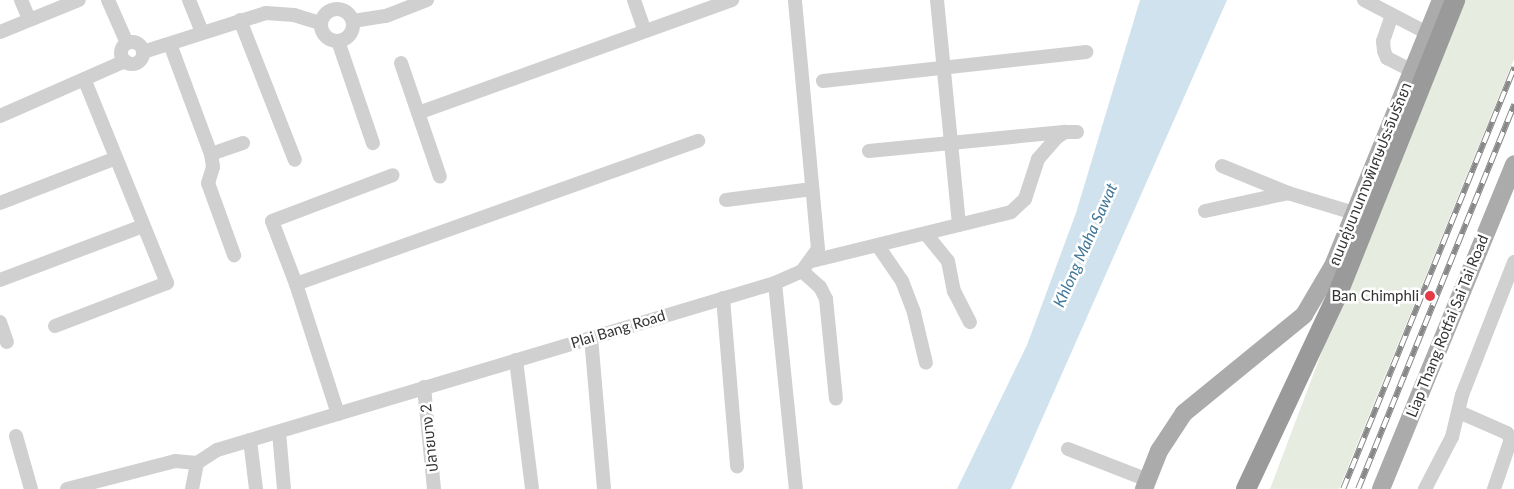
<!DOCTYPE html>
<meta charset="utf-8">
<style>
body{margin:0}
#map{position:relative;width:1514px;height:489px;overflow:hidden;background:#fff;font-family:Lato,"Noto Sans Thai",sans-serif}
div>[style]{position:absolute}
.green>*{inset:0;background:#e6ecdf}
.water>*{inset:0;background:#cfe2ee}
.minor>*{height:14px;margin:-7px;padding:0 7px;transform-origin:7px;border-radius:7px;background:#d0d0d0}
.minor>.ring{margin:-7px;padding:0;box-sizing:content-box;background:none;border:14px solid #d0d0d0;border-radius:50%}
.major>*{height:18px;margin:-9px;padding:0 9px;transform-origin:9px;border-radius:9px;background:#ababab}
.highway>*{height:20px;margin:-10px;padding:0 10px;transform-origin:10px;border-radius:10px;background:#9a9a9a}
.rail>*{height:5.5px;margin-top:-2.75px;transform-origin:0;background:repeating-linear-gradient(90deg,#fff 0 11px,#888 0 22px);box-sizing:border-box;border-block:1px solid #888}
.dots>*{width:14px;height:14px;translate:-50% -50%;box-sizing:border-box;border:2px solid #fff;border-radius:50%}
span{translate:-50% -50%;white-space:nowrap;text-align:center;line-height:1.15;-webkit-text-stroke:5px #fff;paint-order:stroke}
.street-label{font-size:15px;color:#333}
.poi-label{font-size:15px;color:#333}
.right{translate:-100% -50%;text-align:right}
.water-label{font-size:16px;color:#3f7597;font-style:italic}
</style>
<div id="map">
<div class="green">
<i style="clip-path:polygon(1455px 0,1514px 0,1514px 59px,1339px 489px,1270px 489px)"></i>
</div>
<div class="water">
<i style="clip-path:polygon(1140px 0,1227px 0,1011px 489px,957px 489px,1027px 345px,1076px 213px)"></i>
</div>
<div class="minor">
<i style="left:21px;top:0;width:21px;rotate:67deg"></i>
<i style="left:108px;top:0;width:47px;rotate:66.2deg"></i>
<i style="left:189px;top:0;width:35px;rotate:68deg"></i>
<i style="left:634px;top:0;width:31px;rotate:71deg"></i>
<i style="left:937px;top:0;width:226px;rotate:84.4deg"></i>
<i style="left:1364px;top:0;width:71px;rotate:27.6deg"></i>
<i class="ring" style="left:321px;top:9px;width:18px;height:18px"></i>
<i style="left:1392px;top:15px;width:28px;rotate:109deg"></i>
<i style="left:1383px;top:41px;width:10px;rotate:84deg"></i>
<i style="left:1384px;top:51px;width:8px;rotate:67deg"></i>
<i style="left:1387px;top:58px;width:28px;rotate:27deg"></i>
<i style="left:240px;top:20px;width:150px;rotate:68.6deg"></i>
<i style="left:353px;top:21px;width:33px;rotate:-9deg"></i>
<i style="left:386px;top:16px;width:44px;rotate:-21.3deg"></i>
<i style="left:0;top:32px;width:85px;rotate:-22.1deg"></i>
<i style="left:338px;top:41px;width:108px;rotate:71.1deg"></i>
<i class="ring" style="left:121px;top:42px;width:8px;height:8px"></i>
<i style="left:170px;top:44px;width:117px;rotate:69.6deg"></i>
<i style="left:211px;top:154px;width:13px;rotate:81deg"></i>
<i style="left:213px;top:167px;width:17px;rotate:107deg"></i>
<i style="left:208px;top:183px;width:77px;rotate:70.1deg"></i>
<i style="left:143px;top:52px;width:129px;rotate:-17.6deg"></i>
<i style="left:266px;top:13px;width:28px;rotate:4deg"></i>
<i style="left:294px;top:15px;width:28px;rotate:17deg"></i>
<i style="left:401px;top:63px;width:120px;rotate:71.1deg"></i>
<i style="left:823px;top:81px;width:265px;rotate:-6.3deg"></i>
<i style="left:418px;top:113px;width:334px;rotate:-19.8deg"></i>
<i style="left:0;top:116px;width:137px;rotate:-23.7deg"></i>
<i style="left:869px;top:151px;width:196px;rotate:-5.6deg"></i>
<i style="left:211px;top:154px;width:34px;rotate:-19deg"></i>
<i style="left:1222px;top:166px;width:71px;rotate:22.2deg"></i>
<i style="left:1288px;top:193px;width:69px;rotate:16.9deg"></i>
<i style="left:726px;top:200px;width:87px;rotate:-7.3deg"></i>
<i style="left:0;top:203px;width:124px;rotate:-21.2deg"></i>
<i style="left:1205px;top:211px;width:85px;rotate:-12.2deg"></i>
<i style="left:926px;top:234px;width:35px;rotate:51deg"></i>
<i style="left:948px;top:261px;width:31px;rotate:79deg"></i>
<i style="left:954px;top:291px;width:35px;rotate:63deg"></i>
<i style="left:878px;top:246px;width:42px;rotate:55.6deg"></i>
<i style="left:902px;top:281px;width:34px;rotate:69deg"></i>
<i style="left:914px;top:313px;width:51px;rotate:76.5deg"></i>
<i style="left:812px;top:261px;width:205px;rotate:-13.8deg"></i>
<i style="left:1011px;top:212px;width:19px;rotate:-43deg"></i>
<i style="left:1025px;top:199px;width:42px;rotate:-72deg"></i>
<i style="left:1038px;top:159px;width:28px;rotate:-49deg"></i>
<i style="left:1056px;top:138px;width:11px;rotate:-34deg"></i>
<i style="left:1065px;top:132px;width:12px"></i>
<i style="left:802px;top:271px;width:24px;rotate:42deg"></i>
<i style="left:820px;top:287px;width:13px;rotate:63deg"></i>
<i style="left:826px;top:299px;width:100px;rotate:84.3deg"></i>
<i style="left:0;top:280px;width:153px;rotate:-20.7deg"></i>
<i style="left:775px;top:283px;width:207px;rotate:84.2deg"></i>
<i style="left:296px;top:284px;width:427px;rotate:-19.6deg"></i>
<i style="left:723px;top:298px;width:169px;rotate:85.2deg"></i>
<i style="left:0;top:322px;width:21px;rotate:71deg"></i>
<i style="left:55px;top:326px;width:120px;rotate:-21deg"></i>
<i style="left:167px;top:283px;width:220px;rotate:-112.1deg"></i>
<i style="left:591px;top:337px;width:153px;rotate:85.1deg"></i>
<i style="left:516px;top:360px;width:130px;rotate:82.9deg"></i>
<i style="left:424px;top:387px;width:102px;rotate:84.4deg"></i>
<i style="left:1459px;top:412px;width:52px;rotate:23.6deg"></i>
<i style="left:1507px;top:433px;width:7px;rotate:56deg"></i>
<i style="left:1511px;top:439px;width:53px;rotate:108.8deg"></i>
<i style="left:338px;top:414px;width:137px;rotate:-107.9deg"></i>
<i style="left:296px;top:284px;width:67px;rotate:-110.9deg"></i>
<i style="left:272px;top:221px;width:129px;rotate:-20.8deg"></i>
<i style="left:279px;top:432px;width:57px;rotate:85deg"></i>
<i style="left:16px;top:436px;width:55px;rotate:74.2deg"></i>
<i style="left:250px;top:440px;width:49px;rotate:83deg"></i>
<i style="left:1068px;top:449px;width:86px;rotate:21.2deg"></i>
<i style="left:67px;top:489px;width:112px;rotate:-14.5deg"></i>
<i style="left:175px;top:461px;width:22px;rotate:5deg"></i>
<i style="left:192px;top:489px;width:26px;rotate:-79deg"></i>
<i style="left:197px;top:463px;width:24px;rotate:-33deg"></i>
<i style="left:217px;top:450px;width:582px;rotate:-16.66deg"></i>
<i style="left:775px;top:283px;width:30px;rotate:-24deg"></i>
<i style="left:802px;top:271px;width:27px;rotate:-54deg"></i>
<i style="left:818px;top:249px;width:250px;rotate:-95.3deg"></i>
<i style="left:1425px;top:489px;width:59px;rotate:-62.6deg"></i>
<i style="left:1452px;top:437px;width:43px;rotate:-76.6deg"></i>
<i style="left:1462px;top:395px;width:143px;rotate:-68.6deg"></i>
</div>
<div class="major">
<i style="left:1144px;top:489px;width:41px;rotate:-68.5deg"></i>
<i style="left:1159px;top:451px;width:45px;rotate:-56.7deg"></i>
<i style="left:1184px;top:413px;width:155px;rotate:-39.2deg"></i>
<i style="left:1304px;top:315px;width:57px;rotate:-59.4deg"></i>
<i style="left:1333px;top:266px;width:287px;rotate:-67.9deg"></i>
<i style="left:1381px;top:489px;width:351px;rotate:-67.7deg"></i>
</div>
<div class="highway">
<i style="left:1246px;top:489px;width:211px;rotate:-64.8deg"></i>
<i style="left:1336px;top:298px;width:321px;rotate:-68.2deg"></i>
</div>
<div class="rail">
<i style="left:1343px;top:489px;width:455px;rotate:-67.9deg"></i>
<i style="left:1358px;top:489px;width:415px;rotate:-67.9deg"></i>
</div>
<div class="dots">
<i style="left:1430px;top:296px;background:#e63946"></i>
</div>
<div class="street-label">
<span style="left:1370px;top:174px;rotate:-68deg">ถนนคู่ขนานทางพิเศษประจิมรัถยา</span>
<span style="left:1447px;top:326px;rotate:-68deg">Liap Thang Rotfai Sai Tai Road</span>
<span style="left:618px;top:329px;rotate:-17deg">Plai Bang Road</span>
<span style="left:429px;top:438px;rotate:-96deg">ปลายบาง 2</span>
</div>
<div class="poi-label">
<span class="right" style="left:1419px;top:296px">Ban Chimphli</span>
</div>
<div class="water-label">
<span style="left:1085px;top:245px;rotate:-66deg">Khlong Maha Sawat</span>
</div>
</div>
